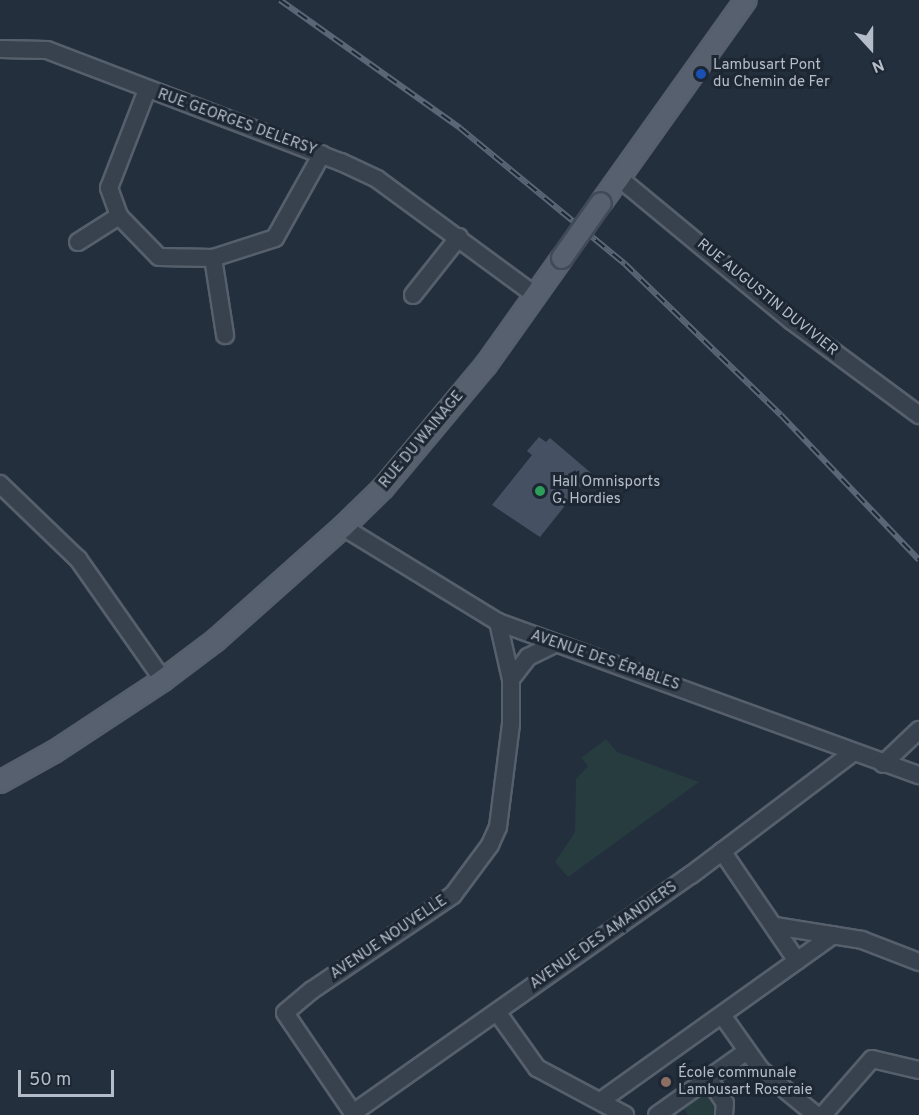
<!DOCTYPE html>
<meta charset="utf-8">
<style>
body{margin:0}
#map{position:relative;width:919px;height:1115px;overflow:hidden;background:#242f3e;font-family:Overpass,sans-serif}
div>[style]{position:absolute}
.green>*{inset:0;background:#263c3f}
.building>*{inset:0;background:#455162}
.roads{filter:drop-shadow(2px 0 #565f6c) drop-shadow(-2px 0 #565f6c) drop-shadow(0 2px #565f6c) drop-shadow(0 -2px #565f6c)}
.minor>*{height:16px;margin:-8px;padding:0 8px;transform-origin:8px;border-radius:8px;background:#38414e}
.major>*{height:20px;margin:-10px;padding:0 10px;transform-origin:10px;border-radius:10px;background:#56606e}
.rail>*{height:6px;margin-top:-3px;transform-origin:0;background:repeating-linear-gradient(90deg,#1d2633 0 11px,#5a6575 0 22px);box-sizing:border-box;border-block:2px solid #5a6575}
.bridges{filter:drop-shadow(2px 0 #414a57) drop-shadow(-2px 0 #414a57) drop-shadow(0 2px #414a57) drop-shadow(0 -2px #414a57)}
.major-bridge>*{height:20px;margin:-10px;padding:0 10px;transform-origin:10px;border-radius:10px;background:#56606e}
.dots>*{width:16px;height:16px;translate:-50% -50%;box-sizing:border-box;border:3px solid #1d2633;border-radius:50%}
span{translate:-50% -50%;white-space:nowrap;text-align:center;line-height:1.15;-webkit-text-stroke:6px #1d2633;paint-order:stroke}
.poi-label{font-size:15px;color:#b4bcc9}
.left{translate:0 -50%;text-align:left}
.street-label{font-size:15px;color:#b4bcc9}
.north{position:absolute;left:841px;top:18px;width:60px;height:60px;-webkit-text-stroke:4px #1d2633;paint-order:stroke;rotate:159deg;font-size:16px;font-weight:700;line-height:24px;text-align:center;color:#b4bcc9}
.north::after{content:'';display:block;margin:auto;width:21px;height:27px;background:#b4bcc9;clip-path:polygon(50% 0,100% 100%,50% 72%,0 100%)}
.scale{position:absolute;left:18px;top:1070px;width:96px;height:27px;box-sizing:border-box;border:3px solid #b4bcc9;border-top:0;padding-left:8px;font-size:18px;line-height:21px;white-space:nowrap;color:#b4bcc9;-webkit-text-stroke:4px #1d2633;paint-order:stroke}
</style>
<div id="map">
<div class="green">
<i style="clip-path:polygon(606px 739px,617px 752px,699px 782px,568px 877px,555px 862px,575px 832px,576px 779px,588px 766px,581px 758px)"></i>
<i style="clip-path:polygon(707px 1083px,719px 1103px,719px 1115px,688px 1115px,680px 1103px)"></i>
</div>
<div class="building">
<i style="clip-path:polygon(539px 437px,546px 442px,550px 438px,591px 473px,540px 537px,492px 505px,532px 455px,527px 451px)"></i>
</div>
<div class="roads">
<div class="minor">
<i style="left:0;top:49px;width:47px;rotate:1.2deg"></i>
<i style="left:47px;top:50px;width:315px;rotate:20.9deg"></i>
<i style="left:341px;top:162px;width:40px;rotate:25deg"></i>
<i style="left:377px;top:179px;width:197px;rotate:36.3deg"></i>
<i style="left:147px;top:90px;width:105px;rotate:111.2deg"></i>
<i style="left:109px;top:188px;width:30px;rotate:70deg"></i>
<i style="left:119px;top:216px;width:57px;rotate:45.7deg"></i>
<i style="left:159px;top:257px;width:54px;rotate:1.1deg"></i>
<i style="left:213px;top:258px;width:65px;rotate:-17.9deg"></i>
<i style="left:275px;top:238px;width:96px;rotate:-60.8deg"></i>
<i style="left:619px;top:178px;width:224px;rotate:39.6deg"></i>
<i style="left:792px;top:321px;width:158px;rotate:36.5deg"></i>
<i style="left:78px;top:242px;width:49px;rotate:-32.4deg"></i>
<i style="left:213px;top:258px;width:78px;rotate:81.1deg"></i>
<i style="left:413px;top:295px;width:74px;rotate:-51.6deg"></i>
<i style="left:0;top:484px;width:108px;rotate:43.9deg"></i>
<i style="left:78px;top:559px;width:148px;rotate:54.9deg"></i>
<i style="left:343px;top:527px;width:182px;rotate:31.5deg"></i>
<i style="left:498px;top:622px;width:448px;rotate:20deg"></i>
<i style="left:498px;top:622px;width:58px;rotate:77.2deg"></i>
<i style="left:511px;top:679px;width:45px;rotate:90deg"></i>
<i style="left:511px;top:724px;width:104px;rotate:97.2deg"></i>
<i style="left:498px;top:827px;width:20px;rotate:114deg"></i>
<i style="left:490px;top:845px;width:62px;rotate:126.5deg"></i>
<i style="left:453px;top:895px;width:170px;rotate:146deg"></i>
<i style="left:312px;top:990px;width:35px;rotate:140deg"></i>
<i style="left:285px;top:1013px;width:121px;rotate:55.8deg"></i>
<i style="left:353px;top:1113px;width:413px;rotate:-35.2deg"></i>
<i style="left:691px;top:875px;width:201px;rotate:-37.1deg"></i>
<i style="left:511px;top:679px;width:28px;rotate:-52deg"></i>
<i style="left:528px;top:657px;width:30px;rotate:-26deg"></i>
<i style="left:883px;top:764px;width:50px;rotate:-43.4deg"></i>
<i style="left:722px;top:851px;width:133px;rotate:55.7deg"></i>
<i style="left:775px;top:926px;width:88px;rotate:9.1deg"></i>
<i style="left:862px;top:940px;width:61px;rotate:21.1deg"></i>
<i style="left:497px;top:1012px;width:69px;rotate:54.5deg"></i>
<i style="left:537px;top:1068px;width:100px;rotate:28.1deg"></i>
<i style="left:722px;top:1015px;width:67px;rotate:54.7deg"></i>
<i style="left:761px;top:1070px;width:71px;rotate:39.3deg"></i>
<i style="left:708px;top:1078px;width:30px;rotate:56deg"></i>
<i style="left:725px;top:1103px;width:12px;rotate:95deg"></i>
<i style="left:602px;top:1100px;width:284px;rotate:-35.5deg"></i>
<i style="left:657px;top:1115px;width:110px;rotate:-35.4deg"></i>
<i style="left:823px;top:1115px;width:74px;rotate:-48.8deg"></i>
<i style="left:872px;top:1059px;width:48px;rotate:13.2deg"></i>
</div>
<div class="major">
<i style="left:601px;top:203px;width:249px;rotate:-54.5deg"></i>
<i style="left:0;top:782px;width:62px;rotate:-29.1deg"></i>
<i style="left:54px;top:752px;width:131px;rotate:-33.4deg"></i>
<i style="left:163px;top:680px;width:66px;rotate:-37deg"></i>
<i style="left:216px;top:640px;width:170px;rotate:-41.7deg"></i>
<i style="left:343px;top:527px;width:56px;rotate:-44.3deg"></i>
<i style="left:383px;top:488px;width:160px;rotate:-50.1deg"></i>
<i style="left:486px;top:365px;width:131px;rotate:-54.6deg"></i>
</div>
</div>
<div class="rail">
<i style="left:280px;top:0;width:221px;rotate:35.4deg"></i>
<i style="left:460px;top:128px;width:214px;rotate:39.5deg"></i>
<i style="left:625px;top:264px;width:217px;rotate:44.1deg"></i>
<i style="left:781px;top:415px;width:200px;rotate:46.4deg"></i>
</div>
<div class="bridges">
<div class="major-bridge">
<i style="left:562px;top:258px;width:67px;rotate:-54.7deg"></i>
</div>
</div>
<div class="dots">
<i style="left:701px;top:74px;background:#1a4fb4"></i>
<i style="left:540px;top:491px;background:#2e9e5b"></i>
<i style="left:666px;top:1082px;background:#8d6e63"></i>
</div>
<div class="poi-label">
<span class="left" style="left:713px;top:74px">Lambusart Pont<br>du Chemin de Fer</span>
<span class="left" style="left:552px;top:491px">Hall Omnisports<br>G. Hordies</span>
<span class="left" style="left:678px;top:1082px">École communale<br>Lambusart Roseraie</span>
</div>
<div class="street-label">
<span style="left:237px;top:123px;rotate:20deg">RUE GEORGES DELERSY</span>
<span style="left:767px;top:298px;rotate:39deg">RUE AUGUSTIN DUVIVIER</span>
<span style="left:422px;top:440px;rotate:-50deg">RUE DU WAINAGE</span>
<span style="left:605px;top:661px;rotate:19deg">AVENUE DES ÉRABLES</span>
<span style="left:604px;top:936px;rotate:-35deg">AVENUE DES AMANDIERS</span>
<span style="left:389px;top:938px;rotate:-34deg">AVENUE NOUVELLE</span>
</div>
<div class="north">N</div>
<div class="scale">50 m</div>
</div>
